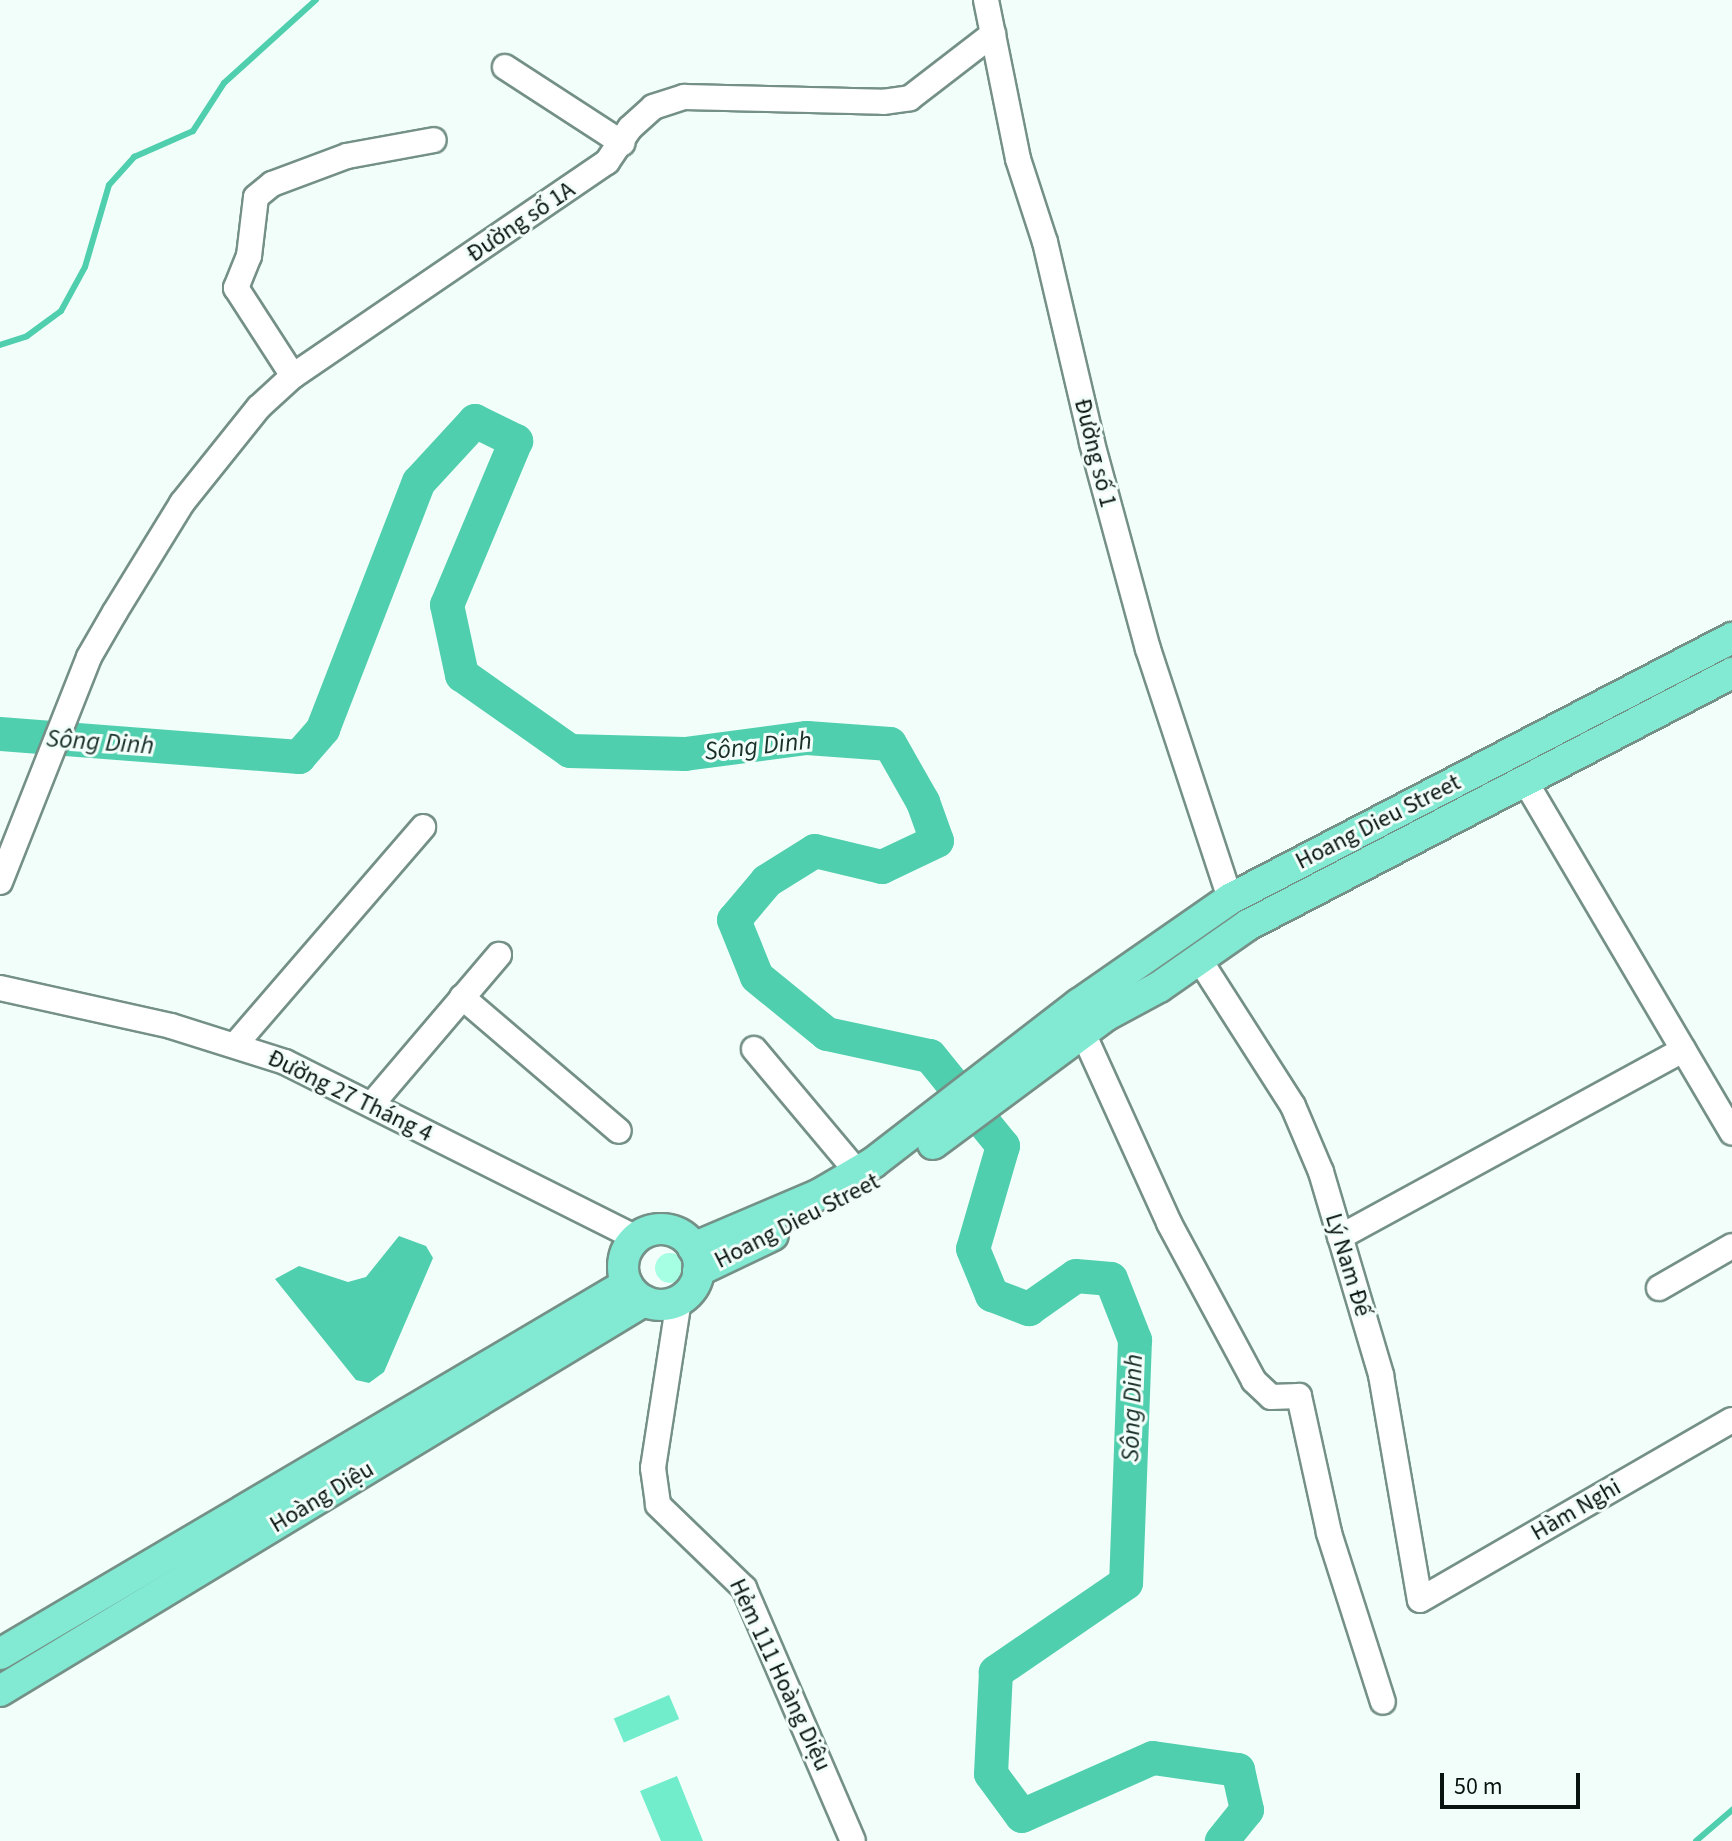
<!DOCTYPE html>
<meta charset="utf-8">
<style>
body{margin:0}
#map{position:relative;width:1732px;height:1841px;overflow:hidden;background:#f2fef9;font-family:"Source Sans 3",sans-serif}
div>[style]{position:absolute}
.green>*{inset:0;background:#a6ffe3}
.round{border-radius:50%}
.water>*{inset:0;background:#4fcfae}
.stream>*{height:6px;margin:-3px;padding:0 3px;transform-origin:3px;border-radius:3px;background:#4fcfae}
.river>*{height:34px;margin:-17px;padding:0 17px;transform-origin:17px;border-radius:17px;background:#4fcfae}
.building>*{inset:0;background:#71edcb;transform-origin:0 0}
.roads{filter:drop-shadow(2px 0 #749087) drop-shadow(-2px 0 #749087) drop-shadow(0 2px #749087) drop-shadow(0 -2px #749087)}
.minor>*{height:24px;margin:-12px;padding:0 12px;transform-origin:12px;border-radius:12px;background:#fff}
.major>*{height:30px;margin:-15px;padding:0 15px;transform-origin:15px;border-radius:15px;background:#82e9d2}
.major>.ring{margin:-15px;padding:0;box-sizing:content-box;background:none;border:30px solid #82e9d2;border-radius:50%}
span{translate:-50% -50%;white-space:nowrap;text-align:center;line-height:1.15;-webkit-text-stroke:6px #f2fef9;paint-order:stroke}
.street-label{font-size:24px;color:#091310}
.water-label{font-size:26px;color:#1a2f29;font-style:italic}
.scale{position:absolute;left:1440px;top:1773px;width:140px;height:36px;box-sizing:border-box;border:4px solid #091310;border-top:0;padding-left:10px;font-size:24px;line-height:28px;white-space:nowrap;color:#091310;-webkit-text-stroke:6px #f2fef9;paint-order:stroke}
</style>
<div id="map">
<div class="green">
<i class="round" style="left:655px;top:1253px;width:30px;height:30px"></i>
</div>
<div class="water">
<i style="clip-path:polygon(399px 1236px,426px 1246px,433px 1258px,384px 1372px,369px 1383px,356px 1380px,275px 1279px,299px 1266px,348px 1282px,366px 1277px)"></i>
</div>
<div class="stream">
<i style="left:0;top:345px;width:28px;rotate:-18deg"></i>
<i style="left:27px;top:336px;width:42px;rotate:-36.3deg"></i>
<i style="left:61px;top:311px;width:50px;rotate:-61.4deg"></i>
<i style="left:85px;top:267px;width:85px;rotate:-73.7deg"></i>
<i style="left:109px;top:185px;width:38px;rotate:-48deg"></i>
<i style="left:134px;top:157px;width:64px;rotate:-23.8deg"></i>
<i style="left:193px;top:131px;width:57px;rotate:-57.1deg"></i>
<i style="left:224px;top:83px;width:124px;rotate:-42.1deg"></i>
<i style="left:1696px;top:1841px;width:48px;rotate:-40.7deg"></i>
</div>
<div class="river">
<i style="left:0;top:734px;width:300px;rotate:4.4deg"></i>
<i style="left:299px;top:757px;width:37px;rotate:-49deg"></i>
<i style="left:323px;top:729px;width:265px;rotate:-68.8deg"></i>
<i style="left:419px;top:482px;width:83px;rotate:-47.4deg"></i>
<i style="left:475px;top:421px;width:46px;rotate:26deg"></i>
<i style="left:516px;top:441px;width:178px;rotate:112.8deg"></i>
<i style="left:447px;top:605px;width:72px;rotate:77.9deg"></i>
<i style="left:462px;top:675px;width:132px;rotate:35.1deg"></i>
<i style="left:570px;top:751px;width:115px;rotate:1.5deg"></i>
<i style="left:685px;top:754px;width:123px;rotate:-7.5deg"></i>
<i style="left:807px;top:738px;width:83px;rotate:4.1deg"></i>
<i style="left:890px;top:744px;width:67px;rotate:60.4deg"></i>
<i style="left:923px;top:802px;width:41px;rotate:70.3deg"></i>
<i style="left:937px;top:841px;width:61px;rotate:154.7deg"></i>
<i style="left:882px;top:867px;width:69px;rotate:-166.6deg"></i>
<i style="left:815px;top:851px;width:57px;rotate:148deg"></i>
<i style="left:767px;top:881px;width:51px;rotate:130.2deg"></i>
<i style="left:734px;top:920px;width:61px;rotate:68deg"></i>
<i style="left:757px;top:977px;width:90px;rotate:39.2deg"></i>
<i style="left:827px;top:1034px;width:105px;rotate:12.1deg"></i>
<i style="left:930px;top:1056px;width:116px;rotate:51deg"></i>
<i style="left:1003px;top:1146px;width:107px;rotate:106.2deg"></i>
<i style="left:973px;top:1249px;width:50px;rotate:67.6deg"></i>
<i style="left:992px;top:1295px;width:40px;rotate:21deg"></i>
<i style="left:1029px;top:1309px;width:57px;rotate:-35.1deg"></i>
<i style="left:1076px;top:1276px;width:35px;rotate:5deg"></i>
<i style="left:1111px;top:1279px;width:66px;rotate:68.5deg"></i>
<i style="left:1135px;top:1340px;width:243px;rotate:92.1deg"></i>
<i style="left:1126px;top:1583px;width:158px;rotate:145.6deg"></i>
<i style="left:996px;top:1672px;width:102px;rotate:92.8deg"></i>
<i style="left:991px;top:1774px;width:52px;rotate:53.6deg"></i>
<i style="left:1022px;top:1816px;width:143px;rotate:-23.9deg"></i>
<i style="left:1153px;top:1758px;width:86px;rotate:8deg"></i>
<i style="left:1238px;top:1770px;width:41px;rotate:77.3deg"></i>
<i style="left:1247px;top:1810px;width:40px;rotate:129deg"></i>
</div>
<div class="building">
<i style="left:669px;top:1695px;width:26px;height:60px;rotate:67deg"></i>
<i style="clip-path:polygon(677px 1776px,703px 1841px,661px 1841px,640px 1791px)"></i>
</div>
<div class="roads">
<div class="minor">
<i style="left:986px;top:0;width:162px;rotate:78.6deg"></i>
<i style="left:1018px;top:159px;width:87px;rotate:72deg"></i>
<i style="left:1045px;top:242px;width:206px;rotate:76.8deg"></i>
<i style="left:1092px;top:443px;width:213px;rotate:74.8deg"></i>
<i style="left:1148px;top:649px;width:263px;rotate:71.8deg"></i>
<i style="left:505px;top:67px;width:140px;rotate:33deg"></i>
<i style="left:293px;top:376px;width:105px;rotate:-122.9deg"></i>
<i style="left:236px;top:288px;width:35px;rotate:-68deg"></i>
<i style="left:249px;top:256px;width:59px;rotate:-83.2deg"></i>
<i style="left:256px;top:197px;width:21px;rotate:-39deg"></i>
<i style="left:272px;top:184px;width:80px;rotate:-20.5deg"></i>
<i style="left:347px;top:156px;width:88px;rotate:-10.4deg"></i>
<i style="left:1525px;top:781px;width:408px;rotate:59.5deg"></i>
<i style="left:0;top:882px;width:242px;rotate:-68.4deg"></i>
<i style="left:89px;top:657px;width:52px;rotate:-60deg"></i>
<i style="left:115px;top:612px;width:128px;rotate:-58.4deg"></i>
<i style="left:182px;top:503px;width:123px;rotate:-51.3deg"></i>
<i style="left:259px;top:407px;width:46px;rotate:-42.4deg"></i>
<i style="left:293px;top:376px;width:380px;rotate:-34.3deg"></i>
<i style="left:607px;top:162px;width:41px;rotate:-55.9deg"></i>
<i style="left:630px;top:128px;width:31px;rotate:-42deg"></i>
<i style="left:653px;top:107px;width:33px;rotate:-18deg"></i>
<i style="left:684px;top:97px;width:199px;rotate:1.4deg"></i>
<i style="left:883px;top:102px;width:27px;rotate:-8deg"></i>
<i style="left:910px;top:98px;width:105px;rotate:-37.6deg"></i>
<i style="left:1199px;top:959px;width:174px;rotate:57.4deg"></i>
<i style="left:1293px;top:1106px;width:72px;rotate:67deg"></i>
<i style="left:1321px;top:1172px;width:212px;rotate:73.5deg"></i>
<i style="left:1381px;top:1375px;width:228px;rotate:80.2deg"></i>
<i style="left:1420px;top:1600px;width:360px;rotate:-30deg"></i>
<i style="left:0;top:988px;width:175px;rotate:12.5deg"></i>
<i style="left:171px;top:1026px;width:120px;rotate:17.5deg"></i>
<i style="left:285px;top:1062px;width:393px;rotate:26.6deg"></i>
<i style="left:462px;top:997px;width:206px;rotate:40.5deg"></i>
<i style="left:1083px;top:1033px;width:209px;rotate:65.6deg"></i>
<i style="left:1169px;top:1223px;width:179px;rotate:61.7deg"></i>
<i style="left:1254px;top:1381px;width:23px;rotate:43deg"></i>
<i style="left:1271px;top:1397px;width:28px;rotate:-2deg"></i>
<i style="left:1299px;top:1396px;width:140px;rotate:77.6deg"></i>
<i style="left:1329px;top:1533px;width:177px;rotate:72.3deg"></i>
<i style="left:235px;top:1045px;width:288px;rotate:-49.2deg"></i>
<i style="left:754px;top:1049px;width:162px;rotate:50deg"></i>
<i style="left:372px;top:1104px;width:196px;rotate:-49.6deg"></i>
<i style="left:1340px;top:1237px;width:391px;rotate:-28.6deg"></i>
<i style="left:1659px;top:1288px;width:84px;rotate:-29.9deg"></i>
<i style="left:679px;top:1300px;width:170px;rotate:98.8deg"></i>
<i style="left:653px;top:1468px;width:37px;rotate:82deg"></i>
<i style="left:658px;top:1505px;width:120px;rotate:44deg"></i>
<i style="left:744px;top:1588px;width:275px;rotate:66.7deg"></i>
</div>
<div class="major">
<i style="left:933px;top:1144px;width:217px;rotate:-36.6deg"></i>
<i style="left:1107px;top:1015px;width:59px;rotate:-28.3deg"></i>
<i style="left:1159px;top:987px;width:108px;rotate:-34.9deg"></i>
<i style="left:1248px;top:925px;width:546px;rotate:-27.5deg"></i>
<i class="ring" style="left:623px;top:1229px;width:46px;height:46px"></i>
<i style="left:693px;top:1248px;width:136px;rotate:-23deg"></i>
<i style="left:818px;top:1195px;width:64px;rotate:-30.2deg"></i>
<i style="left:873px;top:1163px;width:260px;rotate:-37.7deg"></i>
<i style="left:1079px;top:1004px;width:184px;rotate:-34.8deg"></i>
<i style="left:1230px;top:899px;width:566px;rotate:-27.47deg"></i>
<i style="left:698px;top:1271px;width:83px;rotate:-25.6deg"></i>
<i style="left:0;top:1654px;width:728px;rotate:-30.55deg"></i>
<i style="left:0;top:1691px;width:753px;rotate:-31.2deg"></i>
</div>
</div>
<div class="street-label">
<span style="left:521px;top:222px;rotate:-34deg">Đường số 1A</span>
<span style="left:1095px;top:453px;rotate:76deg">Đường số 1</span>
<span style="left:1378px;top:822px;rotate:-27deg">Hoang Dieu Street</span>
<span style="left:350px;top:1096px;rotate:26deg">Đường 27 Tháng 4</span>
<span style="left:797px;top:1221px;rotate:-27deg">Hoang Dieu Street</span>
<span style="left:1348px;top:1265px;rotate:73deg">Lý Nam Đế</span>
<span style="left:322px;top:1497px;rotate:-31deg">Hoàng Diệu</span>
<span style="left:1576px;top:1510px;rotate:-30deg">Hàm Nghi</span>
<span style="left:780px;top:1675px;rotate:65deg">Hẻm 111 Hoàng Diệu</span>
</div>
<div class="water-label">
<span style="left:100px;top:742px;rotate:4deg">Sông Dinh</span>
<span style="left:758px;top:746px;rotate:-6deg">Sông Dinh</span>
<span style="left:1132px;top:1408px;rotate:-88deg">Sông Dinh</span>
</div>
<div class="scale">50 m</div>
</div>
